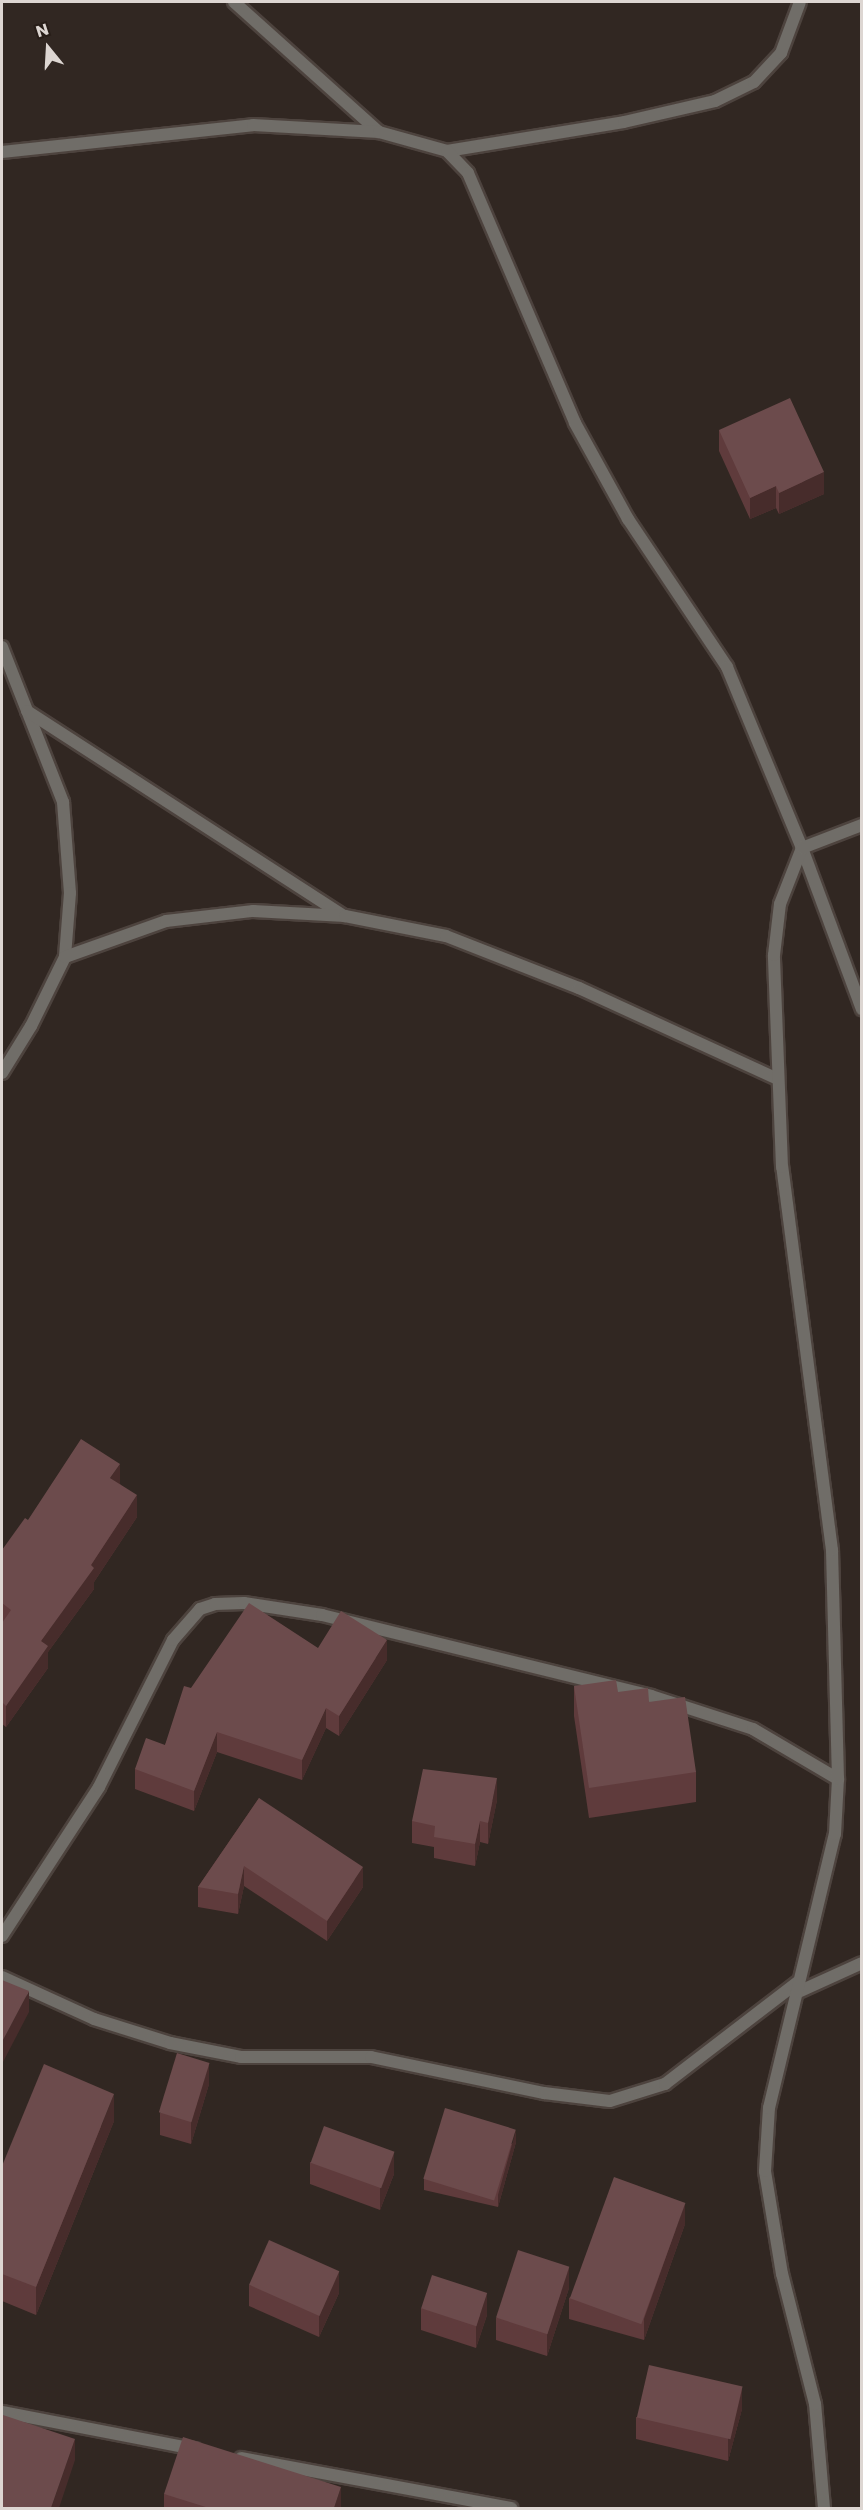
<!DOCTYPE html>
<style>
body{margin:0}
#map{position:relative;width:863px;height:2510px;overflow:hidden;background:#312722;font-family:Poppins,sans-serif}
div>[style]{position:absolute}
.roads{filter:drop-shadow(2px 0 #4d433e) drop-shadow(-2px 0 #4d433e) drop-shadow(0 2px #4d433e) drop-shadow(0 -2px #4d433e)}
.minor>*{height:12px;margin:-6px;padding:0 6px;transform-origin:6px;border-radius:6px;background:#706d68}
.wall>*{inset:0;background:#5f3b3c}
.shaded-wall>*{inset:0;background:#472c2b}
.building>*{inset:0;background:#6c4b4c;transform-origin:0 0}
span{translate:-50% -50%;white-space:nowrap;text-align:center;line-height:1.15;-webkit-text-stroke:4.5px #271d18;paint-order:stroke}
.frame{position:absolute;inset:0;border:3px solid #ddd6d2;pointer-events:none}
.north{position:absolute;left:18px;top:18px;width:60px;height:60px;-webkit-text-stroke:4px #271d18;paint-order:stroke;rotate:342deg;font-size:16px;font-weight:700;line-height:24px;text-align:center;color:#ddd6d2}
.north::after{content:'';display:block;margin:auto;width:21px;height:27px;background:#ddd6d2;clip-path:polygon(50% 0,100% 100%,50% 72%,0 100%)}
</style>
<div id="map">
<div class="roads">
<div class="minor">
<i style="left:234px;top:2px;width:195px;rotate:41.9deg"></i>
<i style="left:447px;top:151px;width:179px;rotate:-9.3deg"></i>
<i style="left:624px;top:122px;width:93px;rotate:-13deg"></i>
<i style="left:715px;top:101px;width:43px;rotate:-26deg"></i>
<i style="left:754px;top:82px;width:40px;rotate:-47deg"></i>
<i style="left:781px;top:53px;width:54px;rotate:-69.6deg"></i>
<i style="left:2px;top:152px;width:252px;rotate:-6.1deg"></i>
<i style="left:253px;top:125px;width:126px;rotate:3.2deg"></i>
<i style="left:379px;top:132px;width:71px;rotate:15.6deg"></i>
<i style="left:447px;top:151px;width:30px;rotate:46deg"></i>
<i style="left:468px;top:173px;width:272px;rotate:66.8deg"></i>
<i style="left:575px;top:423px;width:110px;rotate:61.1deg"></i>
<i style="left:628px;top:519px;width:178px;rotate:56.2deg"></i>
<i style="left:727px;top:667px;width:196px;rotate:67.5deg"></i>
<i style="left:802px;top:848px;width:172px;rotate:69.6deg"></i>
<i style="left:2px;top:647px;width:167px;rotate:68.5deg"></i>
<i style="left:63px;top:802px;width:91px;rotate:85.6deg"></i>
<i style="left:70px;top:893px;width:64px;rotate:94.5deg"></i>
<i style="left:65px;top:957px;width:77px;rotate:116.2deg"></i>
<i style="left:31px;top:1026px;width:55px;rotate:121.7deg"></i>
<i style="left:27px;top:711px;width:378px;rotate:32.9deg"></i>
<i style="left:65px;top:957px;width:107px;rotate:-19.6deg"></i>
<i style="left:166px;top:921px;width:88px;rotate:-6.6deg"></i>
<i style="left:253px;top:911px;width:92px;rotate:3.1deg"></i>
<i style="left:345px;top:916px;width:103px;rotate:11.2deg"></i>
<i style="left:446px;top:936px;width:143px;rotate:21.4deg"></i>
<i style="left:579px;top:988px;width:217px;rotate:24.6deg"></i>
<i style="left:2px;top:1936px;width:178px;rotate:-56.9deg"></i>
<i style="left:99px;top:1787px;width:165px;rotate:-63.3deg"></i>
<i style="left:173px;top:1640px;width:41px;rotate:-48.9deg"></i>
<i style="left:200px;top:1609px;width:16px;rotate:-18deg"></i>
<i style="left:215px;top:1604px;width:29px;rotate:-2deg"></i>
<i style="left:244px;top:1603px;width:79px;rotate:8.7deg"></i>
<i style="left:322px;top:1615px;width:339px;rotate:13.8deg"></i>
<i style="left:651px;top:1696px;width:107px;rotate:17.9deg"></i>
<i style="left:753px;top:1729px;width:99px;rotate:30.5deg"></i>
<i style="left:2px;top:1977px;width:101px;rotate:24.5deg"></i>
<i style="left:94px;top:2019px;width:80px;rotate:17.5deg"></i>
<i style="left:170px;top:2043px;width:72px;rotate:11.2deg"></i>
<i style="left:241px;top:2057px;width:130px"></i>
<i style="left:371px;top:2057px;width:177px;rotate:11.8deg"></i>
<i style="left:544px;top:2093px;width:66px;rotate:6.9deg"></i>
<i style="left:610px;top:2101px;width:58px;rotate:-17.2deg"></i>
<i style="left:665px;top:2084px;width:169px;rotate:-37.5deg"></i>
<i style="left:796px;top:1993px;width:72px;rotate:-24.4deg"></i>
<i style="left:2px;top:2412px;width:197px;rotate:10.9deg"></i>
<i style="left:241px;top:2458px;width:275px;rotate:10.5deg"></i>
<i style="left:824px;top:2508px;width:104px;rotate:-94.9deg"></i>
<i style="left:815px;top:2404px;width:134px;rotate:-104.2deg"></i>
<i style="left:782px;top:2274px;width:104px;rotate:-99.4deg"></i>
<i style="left:765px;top:2171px;width:63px;rotate:-86.4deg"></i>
<i style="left:769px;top:2108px;width:282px;rotate:-76.5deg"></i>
<i style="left:835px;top:1834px;width:55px;rotate:-86.9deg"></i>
<i style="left:838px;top:1779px;width:229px;rotate:-91.5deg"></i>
<i style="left:832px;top:1550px;width:386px;rotate:-97.4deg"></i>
<i style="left:782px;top:1167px;width:212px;rotate:-92.2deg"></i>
<i style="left:774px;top:955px;width:51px;rotate:-83.3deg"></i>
<i style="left:780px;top:904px;width:60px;rotate:-68.6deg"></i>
<i style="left:802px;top:848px;width:64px;rotate:-21deg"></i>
</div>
</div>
<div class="wall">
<i style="clip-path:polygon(719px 430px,824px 494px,779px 514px,776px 508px,750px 519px,719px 451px)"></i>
<i style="clip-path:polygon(120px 1484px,137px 1517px,94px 1582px,94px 1589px,48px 1652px,48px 1668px,6px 1727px,2px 1724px,2px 1550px,28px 1520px)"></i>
<i style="clip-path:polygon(318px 1648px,387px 1660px,339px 1736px,326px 1728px,302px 1780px,217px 1752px,194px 1811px,135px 1789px,135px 1769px,165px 1745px,191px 1688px)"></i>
<i style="clip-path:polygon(574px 1686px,618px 1692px,649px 1702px,696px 1772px,696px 1802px,589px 1818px,574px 1716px)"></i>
<i style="clip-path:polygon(259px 1798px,363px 1887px,327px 1941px,244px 1886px,238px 1914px,198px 1907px,198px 1887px)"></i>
<i style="clip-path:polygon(497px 1800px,488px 1844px,480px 1842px,475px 1866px,434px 1858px,434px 1847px,412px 1843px,412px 1821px)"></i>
<i style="clip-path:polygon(209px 2084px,191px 2144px,160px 2135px,160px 2113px)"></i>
<i style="clip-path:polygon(114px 2121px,36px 2315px,2px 2301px,2px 2166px)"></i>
<i style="clip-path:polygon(516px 2142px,498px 2207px,424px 2190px,424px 2179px)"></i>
<i style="clip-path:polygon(310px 2162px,394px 2174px,380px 2210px,310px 2184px)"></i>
<i style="clip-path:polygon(685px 2224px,644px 2340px,569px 2319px,569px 2298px)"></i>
<i style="clip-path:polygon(249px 2285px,339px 2293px,319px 2337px,249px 2306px)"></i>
<i style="clip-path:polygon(569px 2288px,547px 2356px,496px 2340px,496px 2318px)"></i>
<i style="clip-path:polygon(421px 2308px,487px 2315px,476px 2348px,421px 2330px)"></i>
<i style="clip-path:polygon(742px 2409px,728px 2461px,636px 2439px,636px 2417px)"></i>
<i style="clip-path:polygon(164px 2494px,341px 2508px,164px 2508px)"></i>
</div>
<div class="shaded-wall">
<i style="clip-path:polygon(824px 472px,824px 494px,779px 514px,779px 493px)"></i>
<i style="clip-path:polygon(776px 486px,776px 508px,750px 519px,750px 498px)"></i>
<i style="clip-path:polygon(120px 1464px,120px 1485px,110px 1478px)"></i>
<i style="clip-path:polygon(137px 1495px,137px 1517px,94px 1582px,94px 1589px,48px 1652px,48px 1668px,6px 1727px,6px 1706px,41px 1641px)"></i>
<i style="clip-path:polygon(387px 1640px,387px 1660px,339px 1736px,339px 1716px)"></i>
<i style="clip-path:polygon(326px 1708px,326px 1728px,302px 1780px,302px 1760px)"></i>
<i style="clip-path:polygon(217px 1732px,217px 1752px,194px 1811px,194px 1791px)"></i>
<i style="clip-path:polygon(497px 1778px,497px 1800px,488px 1844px,488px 1823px)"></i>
<i style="clip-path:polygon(480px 1821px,480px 1842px,475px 1866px,475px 1844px)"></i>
<i style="clip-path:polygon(244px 1866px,244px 1886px,238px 1914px,238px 1894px)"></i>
<i style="clip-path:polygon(363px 1867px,363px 1887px,327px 1941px,327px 1921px)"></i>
<i style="clip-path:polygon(29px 1991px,29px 2012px,2px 2064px,2px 2042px)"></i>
<i style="clip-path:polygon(209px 2063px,209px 2084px,191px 2144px,191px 2122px)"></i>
<i style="clip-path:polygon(114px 2094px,114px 2121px,36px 2315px,36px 2287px)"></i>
<i style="clip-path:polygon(516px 2130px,516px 2142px,498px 2207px,498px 2195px)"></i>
<i style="clip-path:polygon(394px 2152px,394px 2174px,380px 2210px,380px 2188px)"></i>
<i style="clip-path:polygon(685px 2203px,685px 2224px,644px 2340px,644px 2319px)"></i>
<i style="clip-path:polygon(569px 2267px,569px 2288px,547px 2356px,547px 2334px)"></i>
<i style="clip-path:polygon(339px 2271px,339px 2293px,319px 2337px,319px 2316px)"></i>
<i style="clip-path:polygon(487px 2293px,487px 2315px,476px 2348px,476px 2327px)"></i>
<i style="clip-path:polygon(742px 2387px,742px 2409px,728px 2461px,728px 2439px)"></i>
<i style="clip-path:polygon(75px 2439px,75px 2460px,59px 2508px,51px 2508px)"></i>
<i style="clip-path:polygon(341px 2487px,341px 2508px,334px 2508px)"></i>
</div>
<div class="building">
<i style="clip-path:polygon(790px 398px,824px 472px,779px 493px,776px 486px,750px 498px,719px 430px)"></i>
<i style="clip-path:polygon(81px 1439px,120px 1464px,110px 1478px,137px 1495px,91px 1565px,94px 1568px,41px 1641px,48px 1646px,6px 1706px,2px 1702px,2px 1623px,11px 1610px,2px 1603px,2px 1550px,25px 1518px,28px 1520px)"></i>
<i style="clip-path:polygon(249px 1603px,318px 1648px,341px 1611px,387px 1640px,339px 1716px,326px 1708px,302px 1760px,217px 1732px,194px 1791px,135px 1769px,146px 1738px,165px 1745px,184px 1686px,191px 1688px)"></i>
<i style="clip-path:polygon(616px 1680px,618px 1692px,648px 1688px,649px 1702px,685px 1697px,696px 1772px,589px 1788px,574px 1686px)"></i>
<i style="clip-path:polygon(423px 1769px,497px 1778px,488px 1823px,480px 1821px,475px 1844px,434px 1837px,435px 1826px,412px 1821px)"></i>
<i style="clip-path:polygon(259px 1798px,363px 1867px,327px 1921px,244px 1866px,238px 1894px,198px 1887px)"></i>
<i style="clip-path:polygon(2px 1980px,29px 1991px,2px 2042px)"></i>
<i style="left:177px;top:2053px;width:34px;height:62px;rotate:17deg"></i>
<i style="clip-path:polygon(44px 2064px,114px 2094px,36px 2287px,2px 2274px,2px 2166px)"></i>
<i style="left:445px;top:2108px;width:74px;height:74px;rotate:17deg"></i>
<i style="left:324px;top:2126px;width:75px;height:39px;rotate:20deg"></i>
<i style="left:614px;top:2177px;width:76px;height:129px;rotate:20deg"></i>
<i style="left:269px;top:2240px;width:77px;height:49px;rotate:24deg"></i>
<i style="left:518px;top:2250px;width:54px;height:71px;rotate:18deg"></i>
<i style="left:432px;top:2275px;width:58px;height:35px;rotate:18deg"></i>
<i style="left:649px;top:2365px;width:96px;height:54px;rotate:13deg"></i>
<i style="clip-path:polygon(3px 2415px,75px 2439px,51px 2508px,2px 2508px,2px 2418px)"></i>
<i style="clip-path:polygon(183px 2437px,341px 2487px,334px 2508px,209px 2508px,164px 2494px)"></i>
</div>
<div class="frame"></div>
<div class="north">N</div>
</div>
